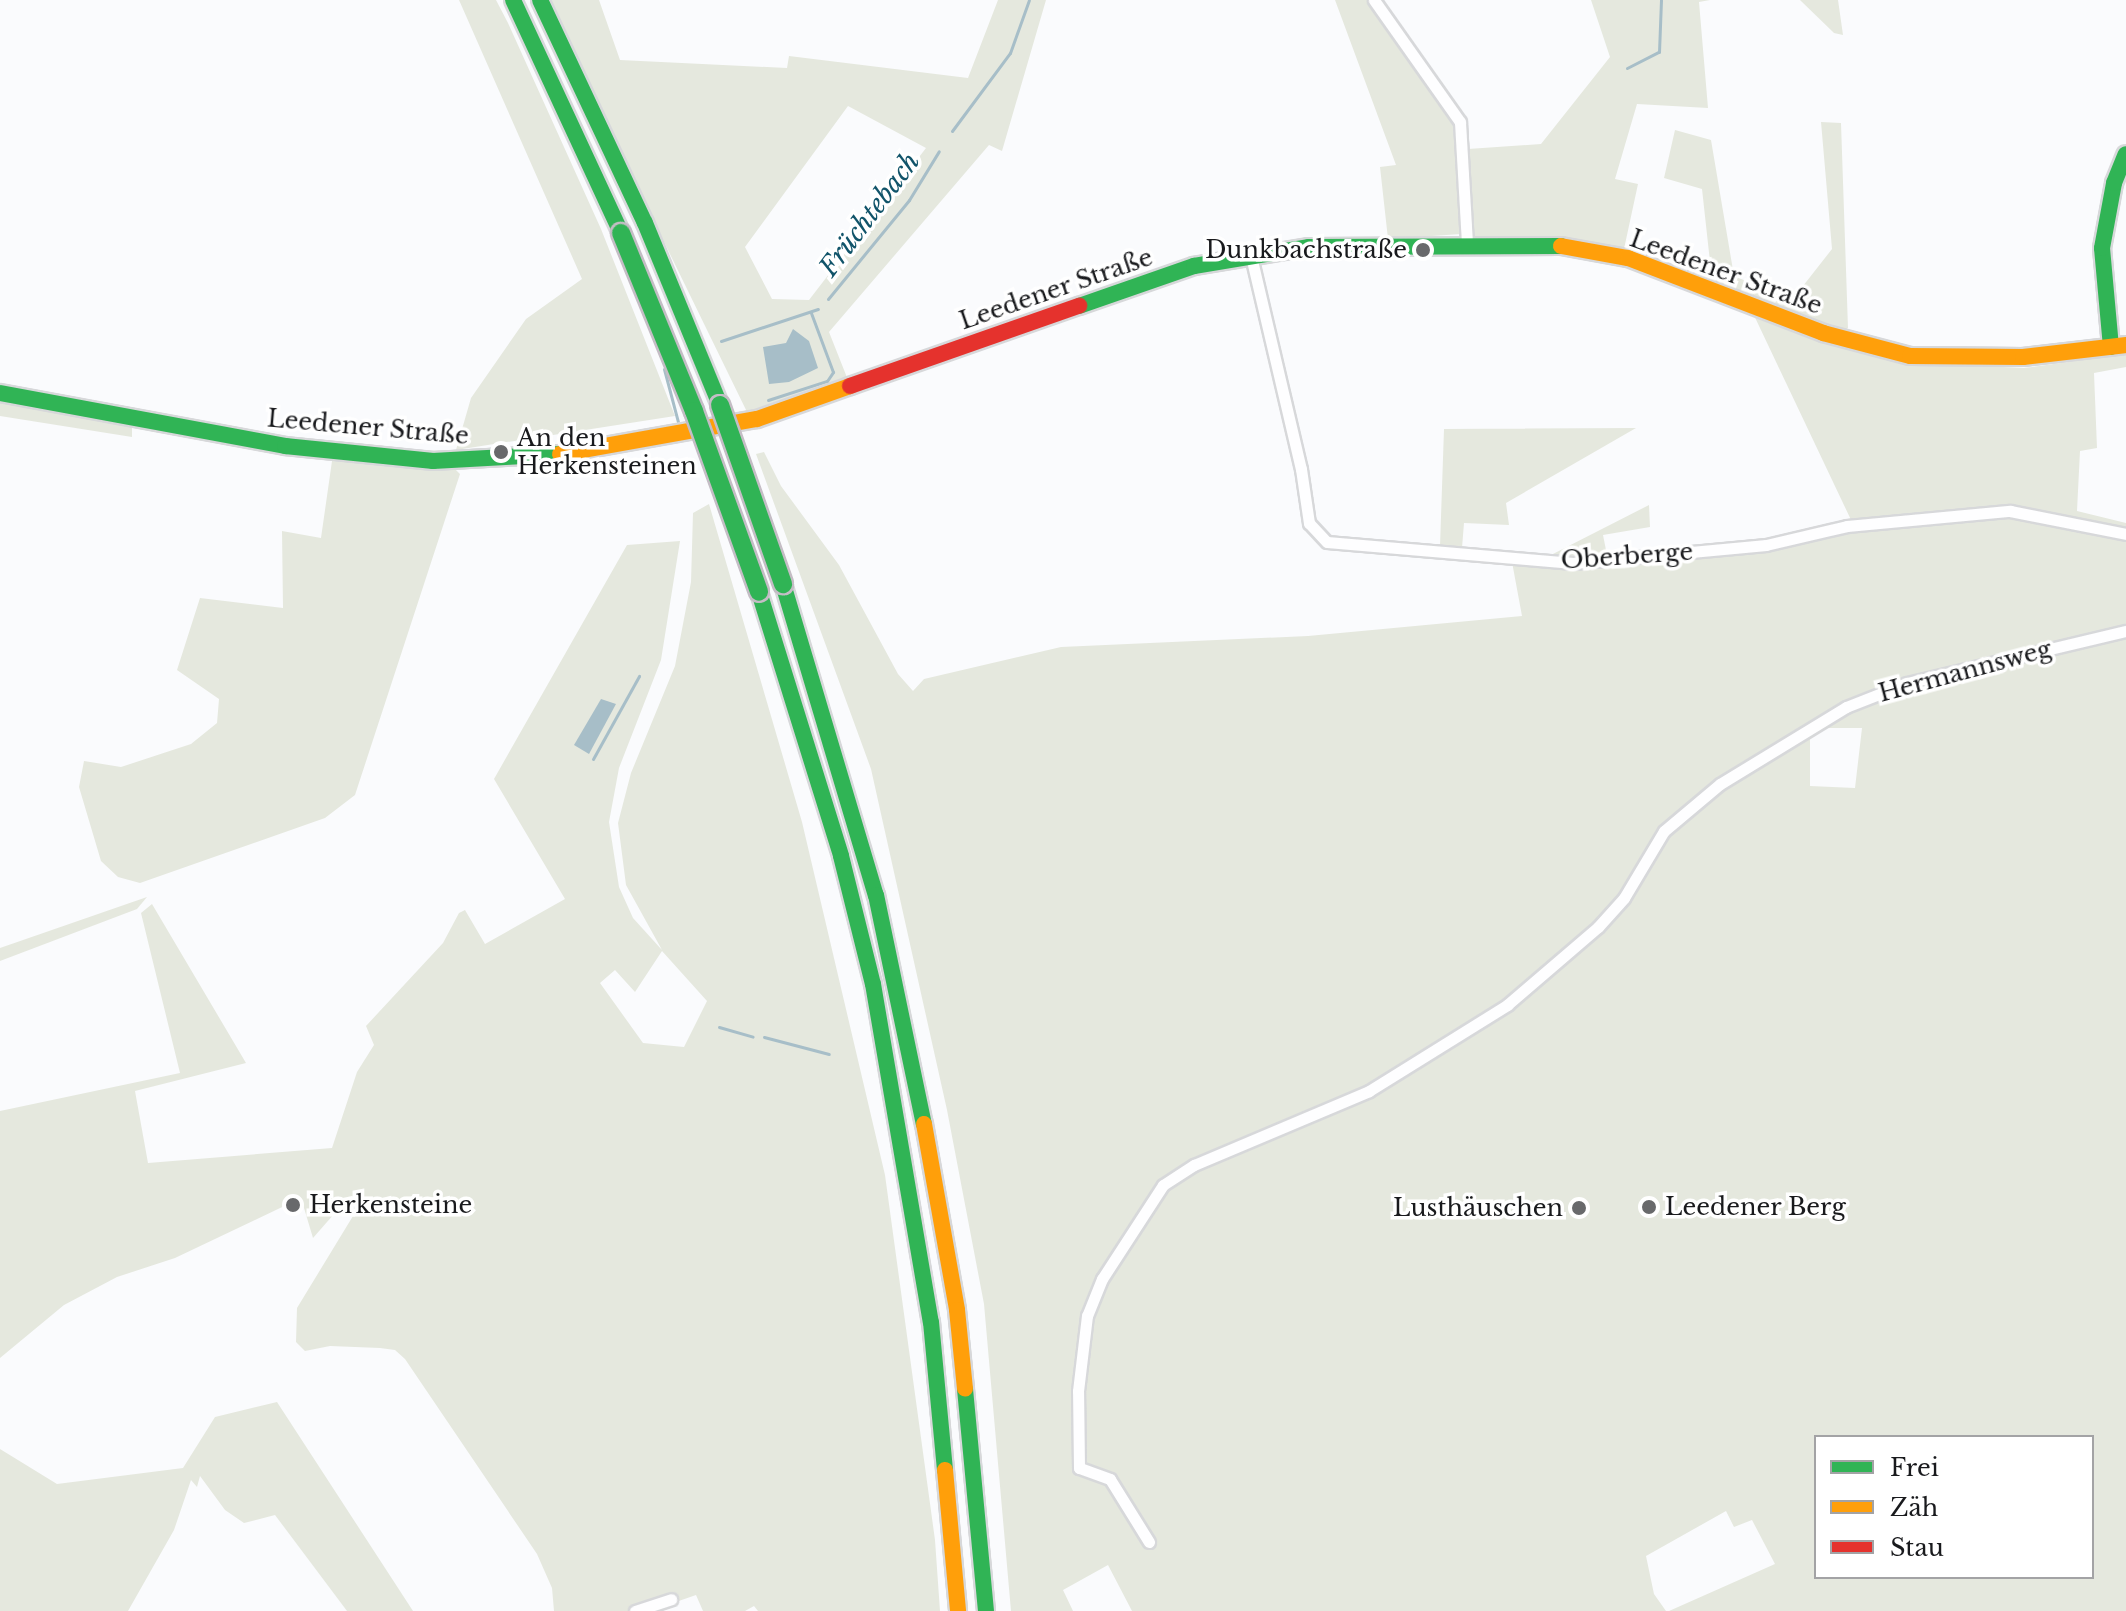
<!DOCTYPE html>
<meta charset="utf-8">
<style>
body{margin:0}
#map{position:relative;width:2126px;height:1611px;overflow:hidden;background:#fafbfd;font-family:"Libre Baskerville",serif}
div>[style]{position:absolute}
.green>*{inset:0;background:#e5e8de}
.water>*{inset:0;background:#a7bec8}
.stream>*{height:3px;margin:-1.5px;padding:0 1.5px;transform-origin:1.5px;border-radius:1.5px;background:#a7bec8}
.roads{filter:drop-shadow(2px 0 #d7d8da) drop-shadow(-2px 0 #d7d8da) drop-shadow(0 2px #d7d8da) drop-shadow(0 -2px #d7d8da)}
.street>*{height:11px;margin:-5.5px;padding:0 5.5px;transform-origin:5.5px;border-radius:5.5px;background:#fefeff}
.fast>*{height:16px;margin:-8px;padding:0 8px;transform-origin:8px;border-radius:8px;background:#30b455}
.slow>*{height:16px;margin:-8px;padding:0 8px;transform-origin:8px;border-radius:8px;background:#ff9f0a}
.jam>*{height:16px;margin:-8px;padding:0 8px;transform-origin:8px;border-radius:8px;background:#e5322d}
.bridges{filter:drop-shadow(2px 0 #c4bdc5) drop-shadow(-2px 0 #c4bdc5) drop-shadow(0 2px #c4bdc5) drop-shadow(0 -2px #c4bdc5)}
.fast-bridge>*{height:18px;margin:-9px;padding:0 9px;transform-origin:9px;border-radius:9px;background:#30b455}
.dots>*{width:22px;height:22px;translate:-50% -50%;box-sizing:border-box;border:4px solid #fff;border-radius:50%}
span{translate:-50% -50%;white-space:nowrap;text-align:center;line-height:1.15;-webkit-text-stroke:7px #fff;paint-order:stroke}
.poi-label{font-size:24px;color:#191a1d}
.right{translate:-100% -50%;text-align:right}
.left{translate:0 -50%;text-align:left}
.street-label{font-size:24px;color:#191a1d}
.water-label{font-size:26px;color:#11546a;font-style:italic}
.legend{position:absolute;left:1814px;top:1435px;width:280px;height:144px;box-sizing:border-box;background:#fff;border:2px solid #a3a3a5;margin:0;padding:10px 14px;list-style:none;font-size:24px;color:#191a1d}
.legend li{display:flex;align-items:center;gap:16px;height:40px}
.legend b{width:40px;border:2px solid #a3a3a5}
</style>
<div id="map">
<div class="green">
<i style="clip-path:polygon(459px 0,496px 0,508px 23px,601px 229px,675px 416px,456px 450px,471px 398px,526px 319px,582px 279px)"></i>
<i style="clip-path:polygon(evenodd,546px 0,599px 0,620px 60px,787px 68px,789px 56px,968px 78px,998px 0,1046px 0,1002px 151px,989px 145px,829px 332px,848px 380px,748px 414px,546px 0,848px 106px,926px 148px,809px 300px,772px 299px,745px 247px,848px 106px)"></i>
<i style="clip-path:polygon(1335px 0,1369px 0,1396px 44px,1446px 105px,1454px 123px,1461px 234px,1388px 239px,1380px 167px,1396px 165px)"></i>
<i style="clip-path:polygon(1591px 0,1710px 0,1699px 2px,1708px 108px,1637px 104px,1615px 179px,1638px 184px,1624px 249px,1474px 236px,1468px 149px,1541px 144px,1610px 57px)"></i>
<i style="clip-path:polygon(1800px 0,1838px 0,1843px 35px,1834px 33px)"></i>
<i style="clip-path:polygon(1821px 122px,1841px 123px,1848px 328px,1843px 332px,1712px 280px,1702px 189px,1664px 178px,1675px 130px,1711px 140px,1734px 276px,1792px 300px,1832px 249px)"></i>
<i style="clip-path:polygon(evenodd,1751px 309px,1820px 341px,1901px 362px,2024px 368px,2126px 354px,2126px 367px,2094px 373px,2097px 448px,2080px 451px,2077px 511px,2126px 523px,2126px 1611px,1669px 1611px,1775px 1564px,1752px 1520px,1734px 1527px,1726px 1511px,1646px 1556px,1654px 1594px,1666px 1611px,1132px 1611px,1108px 1565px,1063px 1590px,1073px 1611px,1011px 1611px,984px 1304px,947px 1110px,871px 769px,756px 454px,764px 452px,781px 486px,839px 565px,898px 674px,913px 691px,924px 679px,1061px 647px,1308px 636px,1522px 616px,1512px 562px,1585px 568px,1885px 527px,1852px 522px,1751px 309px,1899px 679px,1901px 687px,1821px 728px,1862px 728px,1855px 788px,1810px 786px,1810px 723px,1838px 704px,1899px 679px,1751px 309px,1816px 1437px,2092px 1437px,2092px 1577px,1816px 1577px,1816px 1437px)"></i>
<i style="clip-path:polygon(0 402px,132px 427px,132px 437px,0 416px)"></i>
<i style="clip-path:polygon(1636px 428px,1506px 503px,1509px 525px,1464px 523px,1462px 548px,1440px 546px,1444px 429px)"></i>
<i style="clip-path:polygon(332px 461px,454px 468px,460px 474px,355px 795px,325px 818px,140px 883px,118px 877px,101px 861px,79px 787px,84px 761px,121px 767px,191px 744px,217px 723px,219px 699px,177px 670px,200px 598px,283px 608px,282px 531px,321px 538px)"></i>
<i style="clip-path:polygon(evenodd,709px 504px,802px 822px,885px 1175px,935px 1540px,940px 1611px,758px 1611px,754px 1606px,745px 1611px,703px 1611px,696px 1595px,650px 1611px,554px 1611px,552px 1588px,537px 1554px,405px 1359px,395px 1350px,380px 1348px,330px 1346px,305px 1351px,296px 1342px,297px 1308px,353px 1216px,357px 1197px,348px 1198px,313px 1238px,301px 1198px,175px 1258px,117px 1277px,64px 1305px,0 1358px,0 1111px,180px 1073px,141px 913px,152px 904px,246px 1063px,135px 1091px,148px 1163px,332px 1148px,357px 1072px,374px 1045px,366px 1026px,443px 943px,459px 913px,465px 910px,485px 944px,565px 899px,494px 779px,627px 545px,680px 541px,661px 660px,619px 768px,609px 822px,619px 887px,633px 918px,662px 950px,626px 885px,618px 823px,631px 773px,675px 666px,691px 582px,693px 513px,709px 504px,662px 951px,707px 1001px,684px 1047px,643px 1043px,600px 983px,615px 970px,635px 992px,662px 951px)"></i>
<i style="clip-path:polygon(1649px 505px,1650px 527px,1603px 535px,1607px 555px,1549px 556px)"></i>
<i style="clip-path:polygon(147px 897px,137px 909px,0 961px,0 948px)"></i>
<i style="clip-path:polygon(277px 1402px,413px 1611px,347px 1611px,275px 1515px,244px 1523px,225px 1510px,200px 1476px,197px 1487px,191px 1480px,174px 1530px,128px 1611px,0 1611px,0 1449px,57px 1484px,183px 1468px,215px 1417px)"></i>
</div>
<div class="water">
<i style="clip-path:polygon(793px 329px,809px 341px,818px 368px,789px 382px,769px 384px,763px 347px,786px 343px)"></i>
<i style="clip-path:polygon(601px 699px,616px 704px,589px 754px,574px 745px)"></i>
</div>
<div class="stream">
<i style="left:1627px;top:68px;width:36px;rotate:-27deg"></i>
<i style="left:1659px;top:52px;width:52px;rotate:-87.8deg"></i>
<i style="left:952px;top:131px;width:97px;rotate:-53.4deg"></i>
<i style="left:1010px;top:53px;width:56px;rotate:-70.3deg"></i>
<i style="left:828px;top:299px;width:128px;rotate:-50.7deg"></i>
<i style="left:909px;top:200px;width:57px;rotate:-58.5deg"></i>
<i style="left:721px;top:341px;width:102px;rotate:-18.3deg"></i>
<i style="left:664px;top:369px;width:55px;rotate:75.2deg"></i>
<i style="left:768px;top:400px;width:62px;rotate:-17.9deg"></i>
<i style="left:827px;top:381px;width:11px;rotate:-56deg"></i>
<i style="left:833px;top:372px;width:63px;rotate:-110.4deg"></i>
<i style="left:593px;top:759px;width:95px;rotate:-61deg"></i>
<i style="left:719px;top:1027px;width:35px;rotate:16deg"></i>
<i style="left:764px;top:1037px;width:67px;rotate:14.7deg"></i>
</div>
<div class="roads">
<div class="street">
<i style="left:1374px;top:0;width:149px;rotate:54.8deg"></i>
<i style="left:1460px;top:122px;width:121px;rotate:86.7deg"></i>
<i style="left:1251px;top:256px;width:219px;rotate:76.8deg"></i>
<i style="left:1301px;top:469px;width:55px;rotate:81.6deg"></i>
<i style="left:1309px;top:523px;width:26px;rotate:47deg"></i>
<i style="left:1327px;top:542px;width:247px;rotate:4.9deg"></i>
<i style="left:1573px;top:563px;width:194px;rotate:-5.3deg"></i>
<i style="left:1766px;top:545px;width:83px;rotate:-13.2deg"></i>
<i style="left:1847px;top:526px;width:164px;rotate:-5.3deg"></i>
<i style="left:2010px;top:511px;width:118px;rotate:11.2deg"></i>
<i style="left:1149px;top:1542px;width:74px;rotate:-121.8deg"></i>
<i style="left:1110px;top:1479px;width:33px;rotate:-160deg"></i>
<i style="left:1079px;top:1468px;width:77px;rotate:-90.7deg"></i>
<i style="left:1078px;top:1391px;width:76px;rotate:-83.2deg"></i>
<i style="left:1087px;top:1316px;width:40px;rotate:-68deg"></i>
<i style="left:1102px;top:1279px;width:112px;rotate:-57deg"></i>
<i style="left:1163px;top:1185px;width:37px;rotate:-33deg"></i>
<i style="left:1194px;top:1165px;width:190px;rotate:-22.9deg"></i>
<i style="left:1369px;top:1091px;width:163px;rotate:-31.9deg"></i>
<i style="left:1507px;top:1005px;width:120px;rotate:-40.6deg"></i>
<i style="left:1598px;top:927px;width:39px;rotate:-48deg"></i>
<i style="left:1624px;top:898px;width:78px;rotate:-59.2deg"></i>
<i style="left:1664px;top:831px;width:73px;rotate:-40deg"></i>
<i style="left:1720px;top:784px;width:148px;rotate:-31.4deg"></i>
<i style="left:1846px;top:707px;width:66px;rotate:-21.5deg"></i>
<i style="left:1907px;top:683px;width:225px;rotate:-13.4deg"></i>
<i style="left:635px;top:1611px;width:38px;rotate:-18deg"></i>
</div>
<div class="fast">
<i style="left:513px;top:0;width:257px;rotate:65.1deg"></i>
<i style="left:540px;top:0;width:246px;rotate:64.8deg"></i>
<i style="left:645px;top:223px;width:197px;rotate:67.6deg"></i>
<i style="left:1079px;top:306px;width:122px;rotate:-19.2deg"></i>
<i style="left:1194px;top:266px;width:117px;rotate:-9.4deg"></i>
<i style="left:1309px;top:247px;width:252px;rotate:-0.2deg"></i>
<i style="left:2111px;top:347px;width:99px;rotate:-95.2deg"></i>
<i style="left:2102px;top:248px;width:66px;rotate:-79.5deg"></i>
<i style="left:2114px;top:183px;width:31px;rotate:-68deg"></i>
<i style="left:0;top:393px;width:290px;rotate:10.5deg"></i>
<i style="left:285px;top:446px;width:149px;rotate:5.8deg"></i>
<i style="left:433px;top:461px;width:127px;rotate:-3.2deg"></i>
<i style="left:783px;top:584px;width:325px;rotate:73.4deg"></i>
<i style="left:876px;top:895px;width:234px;rotate:78.2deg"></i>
<i style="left:759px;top:592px;width:276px;rotate:72.7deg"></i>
<i style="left:841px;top:856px;width:132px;rotate:76deg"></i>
<i style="left:873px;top:984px;width:343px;rotate:80.3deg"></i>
<i style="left:931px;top:1322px;width:149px;rotate:84.6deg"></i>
<i style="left:965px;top:1389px;width:223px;rotate:84.6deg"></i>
</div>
<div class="slow">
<i style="left:1561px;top:246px;width:68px;rotate:10.2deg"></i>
<i style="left:1628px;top:258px;width:209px;rotate:21deg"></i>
<i style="left:1823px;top:333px;width:90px;rotate:14.8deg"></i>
<i style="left:1910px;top:356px;width:113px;rotate:0.5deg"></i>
<i style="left:2023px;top:357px;width:104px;rotate:-6.6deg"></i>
<i style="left:560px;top:454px;width:200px;rotate:-10.1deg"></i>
<i style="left:757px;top:419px;width:99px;rotate:-19.5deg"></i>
<i style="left:924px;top:1124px;width:189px;rotate:79.9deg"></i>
<i style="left:957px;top:1310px;width:79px;rotate:84.2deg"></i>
<i style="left:945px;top:1470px;width:142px;rotate:84.7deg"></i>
</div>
<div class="jam">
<i style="left:850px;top:386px;width:243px;rotate:-19.3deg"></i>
</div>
</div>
<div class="bridges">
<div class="fast-bridge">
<i style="left:621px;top:233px;width:192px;rotate:67.7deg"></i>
<i style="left:694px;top:411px;width:192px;rotate:70.2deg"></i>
<i style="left:720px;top:405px;width:190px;rotate:70.6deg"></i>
</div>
</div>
<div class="dots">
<i style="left:1423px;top:250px;background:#68696b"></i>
<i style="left:501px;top:452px;background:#68696b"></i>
<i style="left:293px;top:1205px;background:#68696b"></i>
<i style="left:1649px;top:1207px;background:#68696b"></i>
<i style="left:1579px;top:1208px;background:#68696b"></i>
</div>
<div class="poi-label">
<span class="right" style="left:1407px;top:250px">Dunkbachstraße</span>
<span class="left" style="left:517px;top:452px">An den<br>Herkensteinen</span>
<span class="left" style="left:309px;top:1205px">Herkensteine</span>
<span class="left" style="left:1665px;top:1207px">Leedener Berg</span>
<span class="right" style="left:1563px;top:1208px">Lusthäuschen</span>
</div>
<div class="street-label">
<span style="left:1726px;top:272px;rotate:20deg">Leedener Straße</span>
<span style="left:1056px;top:289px;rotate:-19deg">Leedener Straße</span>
<span style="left:368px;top:427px;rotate:5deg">Leedener Straße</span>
<span style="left:1627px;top:556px;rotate:-4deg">Oberberge</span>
<span style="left:1965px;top:671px;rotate:-15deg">Hermannsweg</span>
</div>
<div class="water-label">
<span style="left:870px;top:215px;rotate:-53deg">Früchtebach</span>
</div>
<ul class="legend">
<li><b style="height:10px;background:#30b455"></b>Frei</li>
<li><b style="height:10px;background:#ff9f0a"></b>Zäh</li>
<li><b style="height:10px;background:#e5322d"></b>Stau</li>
</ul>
</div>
